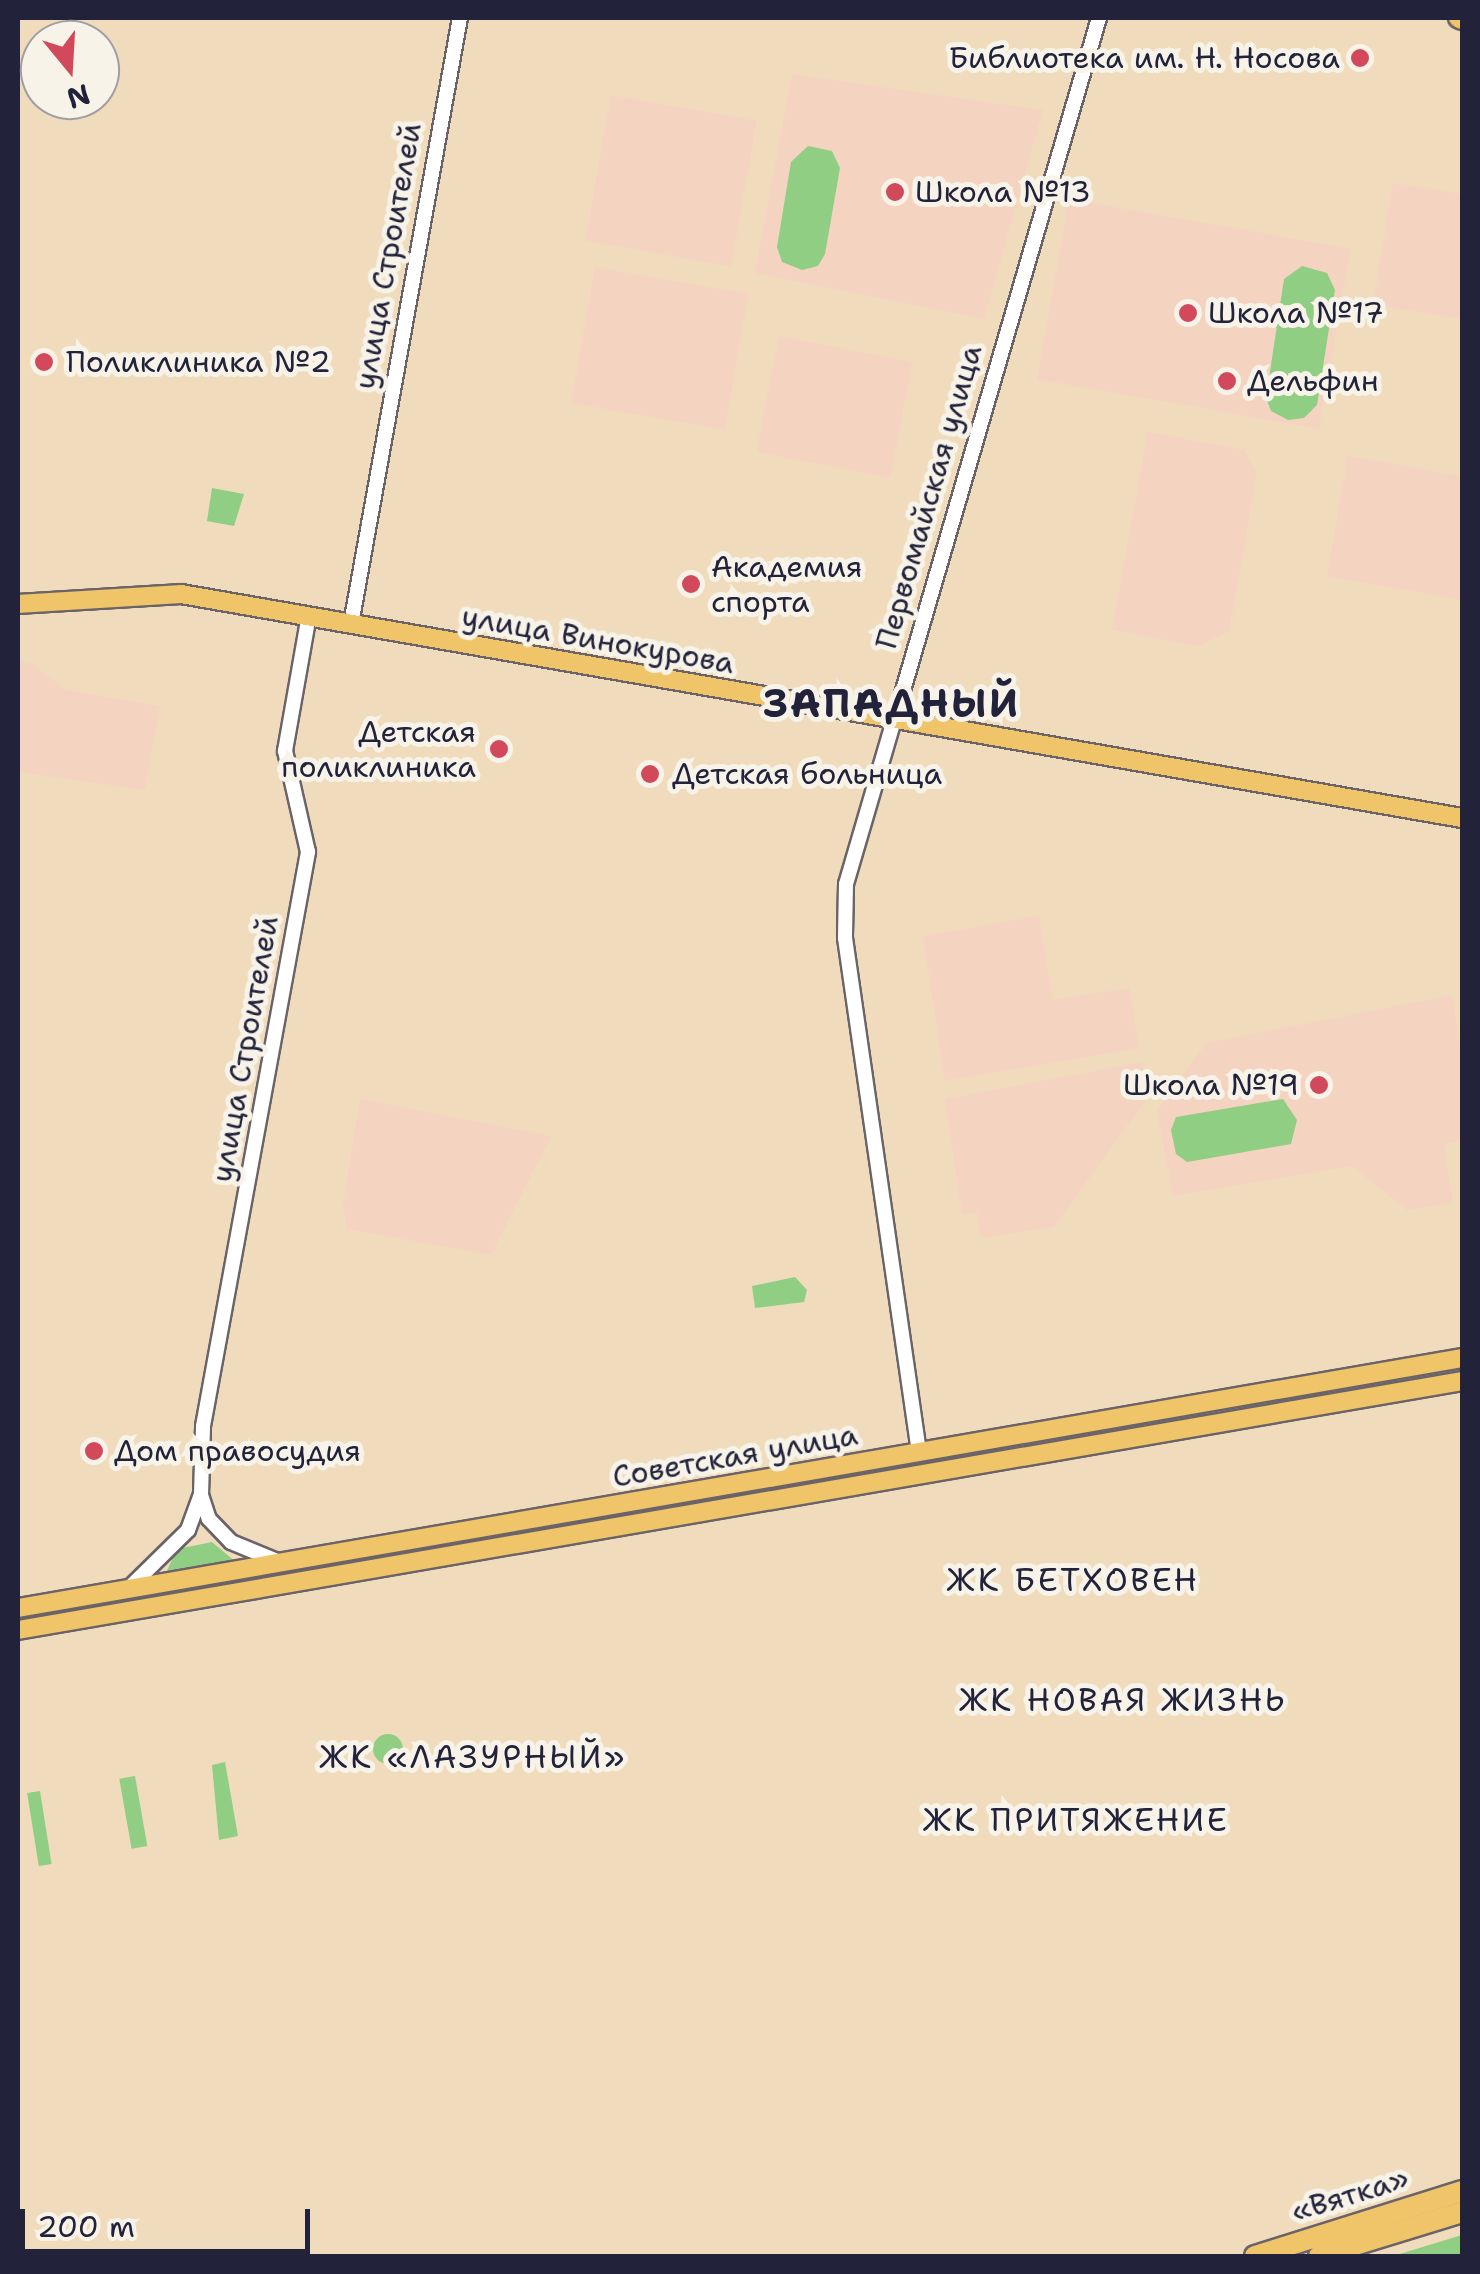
<!DOCTYPE html>
<meta charset="utf-8">
<style>
body{margin:0}
#map{position:relative;width:1480px;height:2274px;overflow:hidden;background:#f0dcbc;font-family:"Shantell Sans",sans-serif}
div>[style]{position:absolute}
.built>*{inset:0;background:#f5d3c1;transform-origin:0 0}
.green>*{inset:0;background:#90ce84;transform-origin:0 0}
.round{border-radius:50%}
.roads{filter:drop-shadow(2px 0 #6a6368) drop-shadow(-2px 0 #6a6368) drop-shadow(0 2px #6a6368) drop-shadow(0 -2px #6a6368)}
.minor>*{height:14px;margin:-7px;padding:0 7px;transform-origin:7px;border-radius:7px;background:#fff}
.major>*{height:18px;margin:-9px;padding:0 9px;transform-origin:9px;border-radius:9px;background:#f0c469}
.highway>*{height:20px;margin:-10px;padding:0 10px;transform-origin:10px;border-radius:10px;background:#f0c469}
.dots>*{width:28px;height:28px;translate:-50% -50%;box-sizing:border-box;border:5px solid #f7f3e8;border-radius:50%}
span{translate:-50% -50%;white-space:nowrap;text-align:center;line-height:1.15;-webkit-text-stroke:10px #f7f3e8;paint-order:stroke}
.poi-label{font-size:30px;color:#22223b}
.right{translate:-100% -50%;text-align:right}
.left{translate:0 -50%;text-align:left}
.street-label{font-size:30px;color:#22223b}
.neighbourhood-label{font-size:32px;color:#22223b;letter-spacing:2.5px}
.district-label{font-size:40px;color:#22223b;font-weight:700;letter-spacing:2.5px}
.frame{position:absolute;inset:0;border:20px solid #22223b;pointer-events:none}
.north{position:absolute;left:20px;top:20px;width:100px;height:100px;box-sizing:border-box;background:#f7f3e8;border:2px solid #a29fa3;border-radius:50%;rotate:162deg;font-size:28px;font-weight:700;line-height:40px;text-align:center;color:#22223b}
.north::after{content:'';display:block;margin:auto;width:35px;height:45px;background:#d1495b;clip-path:polygon(50% 0,100% 100%,50% 72%,0 100%)}
.scale{position:absolute;left:20px;top:2209px;width:290px;height:45px;box-sizing:border-box;border:5px solid #22223b;border-top:0;padding-left:12px;font-size:30px;line-height:35px;white-space:nowrap;color:#22223b;-webkit-text-stroke:8px #f7f3e8;paint-order:stroke}
</style>
<div id="map">
<div class="built">
<i style="clip-path:polygon(792px 74px,1043px 110px,984px 319px,755px 273px)"></i>
<i style="left:611px;top:95px;width:148px;height:148px;rotate:10deg"></i>
<i style="clip-path:polygon(1393px 183px,1462px 194px,1462px 319px,1373px 305px)"></i>
<i style="left:1069px;top:199px;width:286px;height:183px;rotate:10deg"></i>
<i style="left:595px;top:267px;width:156px;height:138px;rotate:10deg"></i>
<i style="left:779px;top:336px;width:136px;height:118px;rotate:11deg"></i>
<i style="clip-path:polygon(1148px 432px,1245px 450px,1257px 475px,1229px 631px,1198px 646px,1112px 630px)"></i>
<i style="clip-path:polygon(1348px 456px,1462px 476px,1462px 600px,1327px 576px)"></i>
<i style="clip-path:polygon(18px 661px,33px 664px,66px 690px,160px 706px,145px 790px,18px 772px)"></i>
<i style="clip-path:polygon(1039px 916px,1053px 1000px,1129px 988px,1139px 1048px,945px 1081px,923px 936px)"></i>
<i style="clip-path:polygon(1452px 995px,1462px 1059px,1462px 1141px,1444px 1144px,1453px 1203px,1407px 1210px,1352px 1166px,1173px 1196px,1157px 1111px,1206px 1043px)"></i>
<i style="clip-path:polygon(1142px 1062px,1148px 1097px,1054px 1227px,981px 1238px,977px 1213px,962px 1214px,945px 1099px)"></i>
<i style="clip-path:polygon(360px 1099px,551px 1136px,491px 1255px,347px 1229px,343px 1205px)"></i>
</div>
<div class="green">
<i style="clip-path:polygon(808px 146px,832px 151px,840px 168px,825px 254px,818px 266px,802px 270px,782px 262px,777px 247px,791px 162px)"></i>
<i style="clip-path:polygon(1302px 266px,1327px 273px,1335px 290px,1317px 405px,1304px 418px,1288px 420px,1271px 411px,1266px 398px,1284px 279px)"></i>
<i style="clip-path:polygon(212px 488px,244px 494px,234px 526px,207px 521px)"></i>
<i style="clip-path:polygon(1283px 1099px,1297px 1120px,1291px 1144px,1187px 1162px,1176px 1154px,1171px 1130px,1176px 1117px)"></i>
<i style="clip-path:polygon(795px 1277px,807px 1290px,804px 1302px,755px 1308px,752px 1286px)"></i>
<i style="clip-path:polygon(1462px 1366px,1462px 1371px,1222px 1414px,1221px 1410px)"></i>
<i style="left:1202px;top:1412px;width:5px;height:251px;rotate:79deg"></i>
<i style="left:869px;top:1470px;width:4px;height:255px;rotate:76deg"></i>
<i style="clip-path:polygon(596px 1516px,19px 1623px,19px 1618px)"></i>
<i style="clip-path:polygon(212px 1542px,237px 1563px,164px 1577px,177px 1549px)"></i>
<i class="round" style="left:373px;top:1734px;width:30px;height:30px"></i>
<i style="clip-path:polygon(225px 1762px,238px 1836px,219px 1840px,212px 1765px)"></i>
<i style="left:135px;top:1776px;width:71px;height:16px;rotate:80deg"></i>
<i style="left:40px;top:1791px;width:74px;height:13px;rotate:81deg"></i>
<i style="clip-path:polygon(1462px 2235px,1462px 2256px,1393px 2256px)"></i>
</div>
<div class="roads">
<div class="minor">
<i style="left:353px;top:613px;width:605px;rotate:-79.81deg"></i>
<i style="left:897px;top:711px;width:722px;rotate:-73.75deg"></i>
<i style="left:894px;top:720px;width:171px;rotate:106.3deg"></i>
<i style="left:846px;top:884px;width:54px;rotate:91.1deg"></i>
<i style="left:845px;top:938px;width:519px;rotate:81.81deg"></i>
<i style="left:201px;top:1495px;width:25px;rotate:72deg"></i>
<i style="left:209px;top:1519px;width:32px;rotate:46deg"></i>
<i style="left:231px;top:1542px;width:50px;rotate:22.4deg"></i>
<i style="left:128px;top:1589px;width:84px;rotate:-44.5deg"></i>
<i style="left:188px;top:1530px;width:37px;rotate:-70deg"></i>
<i style="left:201px;top:1495px;width:69px;rotate:-88.3deg"></i>
<i style="left:203px;top:1426px;width:584px;rotate:-79.63deg"></i>
<i style="left:308px;top:852px;width:104px;rotate:-102.8deg"></i>
<i style="left:285px;top:751px;width:138px;rotate:-80deg"></i>
</div>
<div class="major">
<i style="left:1458px;top:18px;width:4px;rotate:27deg"></i>
<i style="left:18px;top:604px;width:163px;rotate:-3.5deg"></i>
<i style="left:181px;top:594px;width:1300px;rotate:9.92deg"></i>
<i style="left:18px;top:1608px;width:1465px;rotate:-9.82deg"></i>
<i style="left:18px;top:1630px;width:1465px;rotate:-9.78deg"></i>
</div>
<div class="highway">
<i style="left:1255px;top:2256px;width:217px;rotate:-17.4deg"></i>
<i style="left:1319px;top:2256px;width:150px;rotate:-17.1deg"></i>
</div>
</div>
<div class="dots">
<i style="left:1360px;top:58px;background:#d1495b"></i>
<i style="left:895px;top:192px;background:#d1495b"></i>
<i style="left:1188px;top:313px;background:#d1495b"></i>
<i style="left:44px;top:362px;background:#d1495b"></i>
<i style="left:1227px;top:381px;background:#d1495b"></i>
<i style="left:691px;top:584px;background:#d1495b"></i>
<i style="left:499px;top:749px;background:#d1495b"></i>
<i style="left:650px;top:774px;background:#d1495b"></i>
<i style="left:1319px;top:1085px;background:#d1495b"></i>
<i style="left:94px;top:1451px;background:#d1495b"></i>
</div>
<div class="poi-label">
<span class="right" style="left:1340px;top:58px">Библиотека им. Н. Носова</span>
<span class="left" style="left:915px;top:192px">Школа №13</span>
<span class="left" style="left:1208px;top:313px">Школа №17</span>
<span class="left" style="left:66px;top:362px">Поликлиника №2</span>
<span class="left" style="left:1247px;top:381px">Дельфин</span>
<span class="left" style="left:711px;top:584px">Академия<br>спорта</span>
<span class="right" style="left:476px;top:749px">Детская<br>поликлиника</span>
<span class="left" style="left:672px;top:774px">Детская больница</span>
<span class="right" style="left:1299px;top:1085px">Школа №19</span>
<span class="left" style="left:114px;top:1451px">Дом правосудия</span>
</div>
<div class="street-label">
<span style="left:388px;top:256px;rotate:-80deg">улица Строителей</span>
<span style="left:929px;top:497px;rotate:-74deg">Первомайская улица</span>
<span style="left:598px;top:640px;rotate:10deg">улица Винокурова</span>
<span style="left:245px;top:1049px;rotate:-80deg">улица Строителей</span>
<span style="left:735px;top:1456px;rotate:-10deg">Советская улица</span>
<span style="left:1350px;top:2195px;rotate:-17deg">«Вятка»</span>
</div>
<div class="neighbourhood-label">
<span style="left:1073px;top:1580px">ЖК БЕТХОВЕН</span>
<span style="left:1123px;top:1700px">ЖК НОВАЯ ЖИЗНЬ</span>
<span style="left:473px;top:1757px">ЖК «ЛАЗУРНЫЙ»</span>
<span style="left:1076px;top:1820px">ЖК ПРИТЯЖЕНИЕ</span>
</div>
<div class="district-label">
<span style="left:892px;top:703px">ЗАПАДНЫЙ</span>
</div>
<div class="frame"></div>
<div class="north">N</div>
<div class="scale">200 m</div>
</div>
